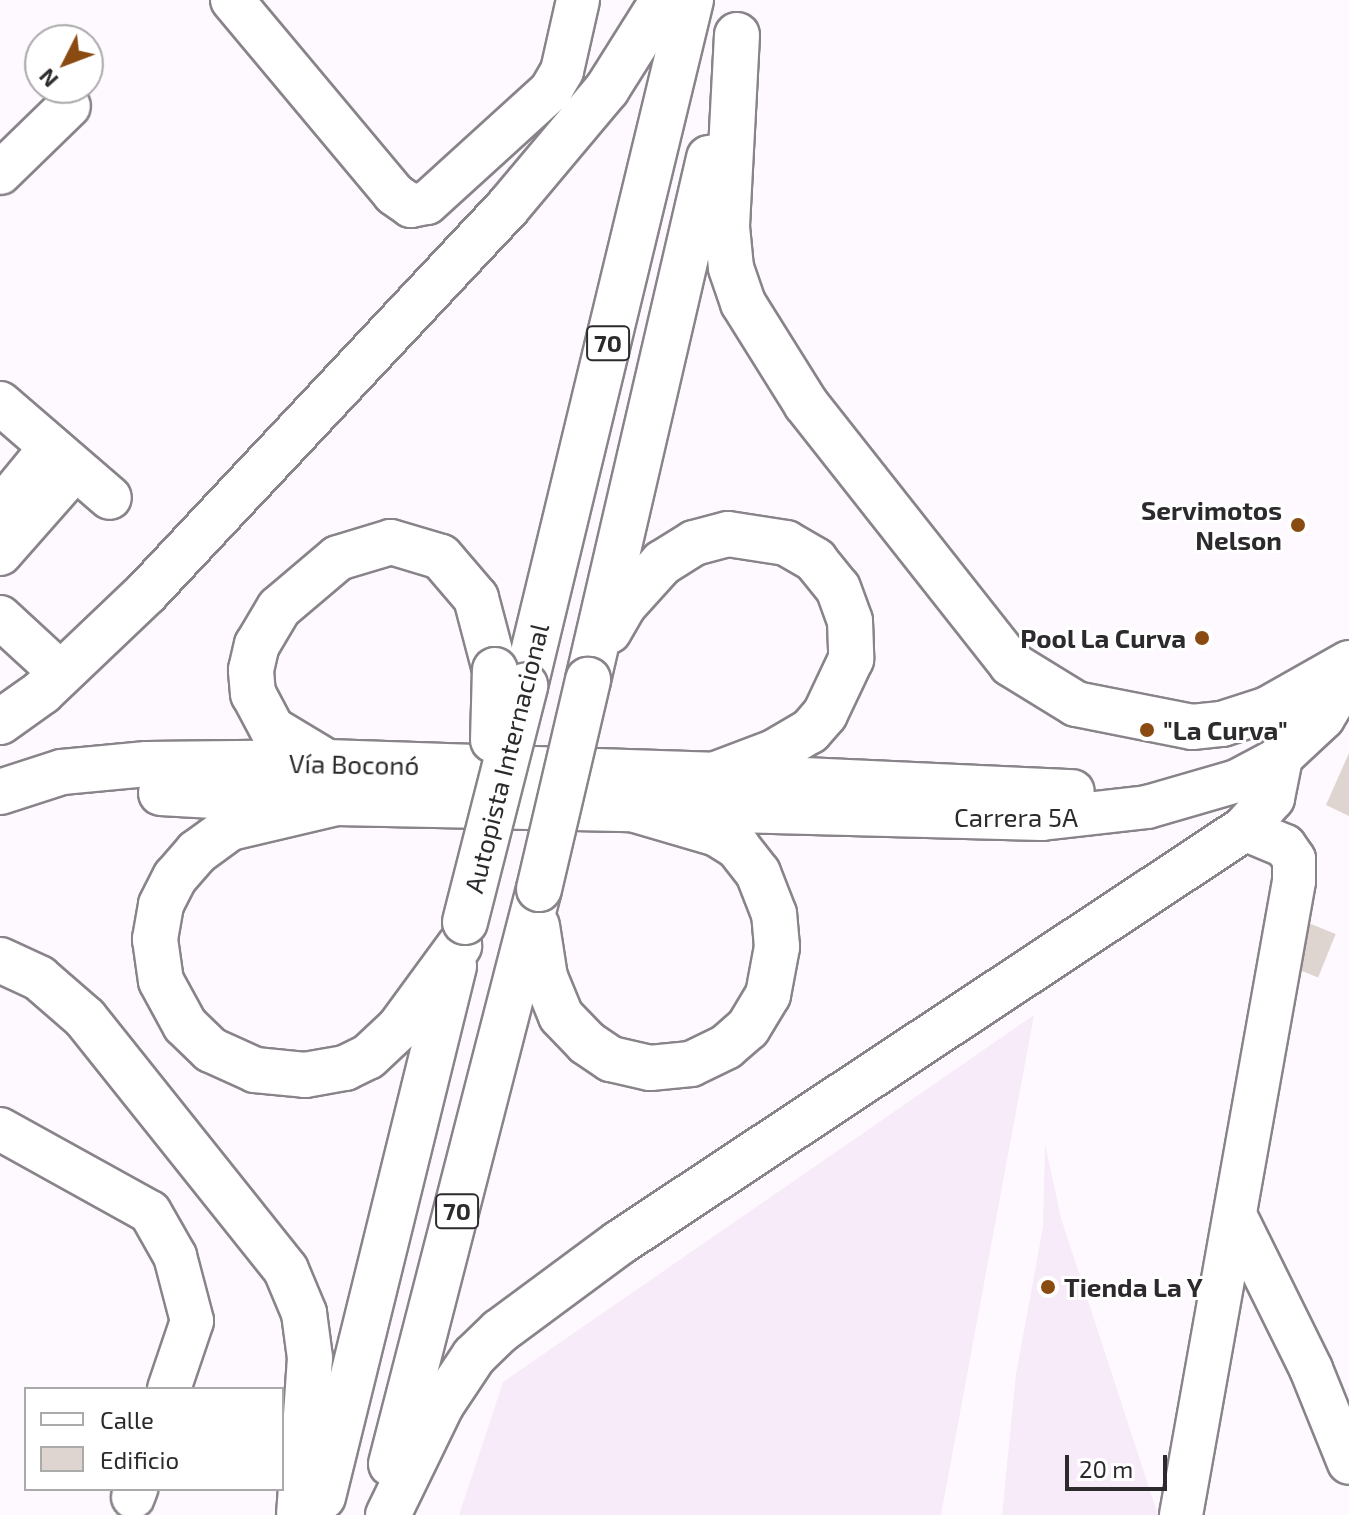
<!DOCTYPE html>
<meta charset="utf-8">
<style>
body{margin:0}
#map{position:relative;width:1349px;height:1515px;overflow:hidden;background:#fef9ff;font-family:"Exo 2",sans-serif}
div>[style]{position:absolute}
.built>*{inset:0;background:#f7ebf9}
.building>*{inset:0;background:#ded4d0;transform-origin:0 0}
.roads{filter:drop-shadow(2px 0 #89838a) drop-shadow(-2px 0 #89838a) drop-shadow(0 2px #89838a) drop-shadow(0 -2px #89838a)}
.minor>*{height:42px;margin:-21px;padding:0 21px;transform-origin:21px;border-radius:21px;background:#fff}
.major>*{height:44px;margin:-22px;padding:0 22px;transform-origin:22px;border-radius:22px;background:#fff}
.highway>*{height:44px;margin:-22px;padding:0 22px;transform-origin:22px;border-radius:22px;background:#fff}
.bridges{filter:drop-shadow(2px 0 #89838a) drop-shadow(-2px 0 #89838a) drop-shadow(0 2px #89838a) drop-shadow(0 -2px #89838a)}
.highway-bridge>*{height:44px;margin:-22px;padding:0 22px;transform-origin:22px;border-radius:22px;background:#fff}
.dots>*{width:22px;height:22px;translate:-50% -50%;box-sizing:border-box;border:4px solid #fff;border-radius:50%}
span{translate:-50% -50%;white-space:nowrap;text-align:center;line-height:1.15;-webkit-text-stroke:6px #fff;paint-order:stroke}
.shield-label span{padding:2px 6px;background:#fff;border:2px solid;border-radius:6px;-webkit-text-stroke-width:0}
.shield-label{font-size:24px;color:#2c2a2d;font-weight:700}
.poi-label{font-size:26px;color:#2c2a2d;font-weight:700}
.right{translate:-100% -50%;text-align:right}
.left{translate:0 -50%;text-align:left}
.street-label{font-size:26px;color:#2c2a2d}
.legend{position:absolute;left:24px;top:1387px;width:260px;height:104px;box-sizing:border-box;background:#fff;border:2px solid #abaaab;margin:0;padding:10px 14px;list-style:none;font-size:24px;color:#2c2a2d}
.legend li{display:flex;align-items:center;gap:16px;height:40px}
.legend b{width:40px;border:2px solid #abaaab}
.north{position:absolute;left:24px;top:24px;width:80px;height:80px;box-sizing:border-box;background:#fff;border:2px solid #abaaab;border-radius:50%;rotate:228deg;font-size:22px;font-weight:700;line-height:32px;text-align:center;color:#2c2a2d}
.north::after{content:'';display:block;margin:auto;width:28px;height:36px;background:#8a4b12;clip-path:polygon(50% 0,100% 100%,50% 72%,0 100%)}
.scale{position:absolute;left:1065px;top:1455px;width:102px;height:36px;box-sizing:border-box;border:4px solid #2c2a2d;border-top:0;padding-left:10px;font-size:24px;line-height:28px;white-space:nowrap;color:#2c2a2d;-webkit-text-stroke:6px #fff;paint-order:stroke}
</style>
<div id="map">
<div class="built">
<i style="clip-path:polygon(1034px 1015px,941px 1515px,459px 1515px,503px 1382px)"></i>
<i style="clip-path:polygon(1045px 1143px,1061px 1218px,1158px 1515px,1002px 1515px,1016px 1374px,1043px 1227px)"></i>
</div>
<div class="building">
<i style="clip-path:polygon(1349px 753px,1349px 816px,1326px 805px)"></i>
<i style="left:1306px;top:922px;width:32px;height:47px;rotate:22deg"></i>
</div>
<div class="roads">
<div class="minor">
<i style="left:232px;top:0;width:253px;rotate:50.1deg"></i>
<i style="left:394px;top:194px;width:21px;rotate:35deg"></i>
<i style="left:411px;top:206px;width:16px;rotate:-11deg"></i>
<i style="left:427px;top:203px;width:168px;rotate:-42.3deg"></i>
<i style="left:551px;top:90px;width:22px;rotate:-60deg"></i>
<i style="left:562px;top:71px;width:73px;rotate:-77.3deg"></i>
<i style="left:0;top:173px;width:96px;rotate:-44.2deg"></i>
<i style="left:0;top:403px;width:145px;rotate:40.8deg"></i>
<i style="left:0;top:509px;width:80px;rotate:-50.6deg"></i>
<i style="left:0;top:554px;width:113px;rotate:-48.6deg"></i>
<i style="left:0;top:617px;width:84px;rotate:42.6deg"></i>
<i style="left:716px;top:775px;width:357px;rotate:2.6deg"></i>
<i style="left:658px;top:809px;width:384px;rotate:1.5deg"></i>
<i style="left:1042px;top:819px;width:106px;rotate:-6.5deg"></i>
<i style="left:1147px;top:807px;width:94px;rotate:-16.1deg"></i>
<i style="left:1237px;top:781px;width:49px;rotate:-28.1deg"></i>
<i style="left:1280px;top:758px;width:59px;rotate:-42.9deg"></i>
<i style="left:1323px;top:718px;width:50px;rotate:-58.8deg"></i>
<i style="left:0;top:1129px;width:171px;rotate:29deg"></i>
<i style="left:150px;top:1212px;width:51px;rotate:60.4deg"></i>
<i style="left:175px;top:1256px;width:67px;rotate:75.3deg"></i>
<i style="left:192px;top:1321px;width:72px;rotate:108.7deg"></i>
<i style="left:1235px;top:1215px;width:172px;rotate:63.7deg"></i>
<i style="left:1311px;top:1369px;width:101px;rotate:68deg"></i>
<i style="left:133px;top:1497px;width:9px;rotate:-69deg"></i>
<i style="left:1181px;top:1515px;width:644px;rotate:-79.89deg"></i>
<i style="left:1294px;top:881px;width:22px;rotate:-90deg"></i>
<i style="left:1294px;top:859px;width:16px;rotate:-125deg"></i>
<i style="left:1285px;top:846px;width:44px;rotate:-157.5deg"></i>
</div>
<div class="major">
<i style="left:0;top:792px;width:65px;rotate:-17.9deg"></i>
<i style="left:62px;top:772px;width:85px;rotate:-5.4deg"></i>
<i style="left:147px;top:764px;width:180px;rotate:-0.6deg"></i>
<i style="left:327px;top:762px;width:386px;rotate:1.9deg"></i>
<i style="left:161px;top:793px;width:175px;rotate:3.3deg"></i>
<i style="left:336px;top:803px;width:296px;rotate:1.2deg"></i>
</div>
<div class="highway">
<i style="left:737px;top:35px;width:192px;rotate:93deg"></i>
<i style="left:727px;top:227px;width:41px;rotate:84.4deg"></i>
<i style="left:731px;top:268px;width:37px;rotate:71deg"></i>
<i style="left:743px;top:303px;width:119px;rotate:58deg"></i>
<i style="left:806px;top:404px;width:331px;rotate:51.7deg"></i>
<i style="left:1011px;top:664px;width:76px;rotate:31.6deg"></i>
<i style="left:1076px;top:704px;width:118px;rotate:11.2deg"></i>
<i style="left:1192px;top:727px;width:30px;rotate:-6deg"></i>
<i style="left:1222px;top:724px;width:48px;rotate:-18.1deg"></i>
<i style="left:1268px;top:709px;width:93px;rotate:-29.6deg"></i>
<i style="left:609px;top:631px;width:30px;rotate:-60deg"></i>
<i style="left:624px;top:605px;width:57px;rotate:-47.9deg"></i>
<i style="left:662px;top:563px;width:38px;rotate:-32deg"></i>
<i style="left:694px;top:543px;width:35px;rotate:-15deg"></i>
<i style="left:728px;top:534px;width:59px;rotate:8.8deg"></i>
<i style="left:786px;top:543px;width:34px;rotate:30deg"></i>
<i style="left:815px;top:560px;width:36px;rotate:51deg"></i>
<i style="left:838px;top:588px;width:35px;rotate:70deg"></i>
<i style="left:850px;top:621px;width:38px;rotate:88deg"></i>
<i style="left:851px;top:659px;width:61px;rotate:115.3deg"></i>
<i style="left:825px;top:714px;width:23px;rotate:131deg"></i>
<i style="left:810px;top:731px;width:42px;rotate:149.7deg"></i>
<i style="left:774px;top:752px;width:65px;rotate:159.3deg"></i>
<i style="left:588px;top:680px;width:536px;rotate:-76.95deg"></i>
<i style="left:525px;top:686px;width:706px;rotate:-76.4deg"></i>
<i style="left:0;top:722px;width:52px;rotate:-35.5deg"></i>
<i style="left:42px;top:692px;width:145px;rotate:-43.6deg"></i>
<i style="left:147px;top:592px;width:528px;rotate:-46.84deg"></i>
<i style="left:508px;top:207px;width:154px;rotate:-50deg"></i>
<i style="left:607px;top:89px;width:105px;rotate:-57.8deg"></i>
<i style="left:327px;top:762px;width:64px;rotate:-149deg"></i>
<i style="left:272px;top:729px;width:40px;rotate:-118deg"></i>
<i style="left:253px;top:694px;width:24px;rotate:-95deg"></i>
<i style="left:251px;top:670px;width:26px;rotate:-77deg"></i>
<i style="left:257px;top:645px;width:43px;rotate:-59.3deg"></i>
<i style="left:279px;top:608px;width:77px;rotate:-40.3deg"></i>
<i style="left:338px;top:558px;width:55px;rotate:-16.8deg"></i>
<i style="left:391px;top:542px;width:52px;rotate:16.7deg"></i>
<i style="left:441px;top:557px;width:54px;rotate:49.5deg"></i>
<i style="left:476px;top:598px;width:74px;rotate:75.2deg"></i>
<i style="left:336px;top:803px;width:109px;rotate:166.7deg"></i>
<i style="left:230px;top:828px;width:41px;rotate:144deg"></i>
<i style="left:197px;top:852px;width:33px;rotate:131deg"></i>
<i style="left:175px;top:877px;width:31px;rotate:117deg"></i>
<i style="left:161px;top:905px;width:35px;rotate:100deg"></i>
<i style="left:155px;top:939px;width:42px;rotate:81.9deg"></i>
<i style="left:161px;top:981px;width:50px;rotate:61.4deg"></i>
<i style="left:185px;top:1025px;width:36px;rotate:44deg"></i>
<i style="left:211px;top:1050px;width:48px;rotate:24.4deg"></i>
<i style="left:255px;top:1070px;width:50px;rotate:5.7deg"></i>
<i style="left:305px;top:1075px;width:41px;rotate:-9.9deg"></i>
<i style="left:345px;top:1068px;width:25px;rotate:-26deg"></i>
<i style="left:368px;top:1057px;width:42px;rotate:-43.1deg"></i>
<i style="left:399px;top:1028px;width:102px;rotate:-53.8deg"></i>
<i style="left:537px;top:926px;width:52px;rotate:81.1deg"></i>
<i style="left:545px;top:977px;width:42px;rotate:67.7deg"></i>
<i style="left:561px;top:1016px;width:37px;rotate:46deg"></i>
<i style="left:587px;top:1043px;width:29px;rotate:34deg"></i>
<i style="left:611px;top:1059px;width:40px;rotate:13deg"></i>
<i style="left:650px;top:1068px;width:41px;rotate:-5.6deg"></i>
<i style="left:691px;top:1064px;width:39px;rotate:-26deg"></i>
<i style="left:726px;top:1047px;width:29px;rotate:-41deg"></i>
<i style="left:748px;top:1028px;width:39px;rotate:-59deg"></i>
<i style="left:768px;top:995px;width:49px;rotate:-79.4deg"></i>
<i style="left:777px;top:947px;width:33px;rotate:-95deg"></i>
<i style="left:774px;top:914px;width:44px;rotate:-111.3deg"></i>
<i style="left:758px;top:873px;width:33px;rotate:-128deg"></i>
<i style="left:738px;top:847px;width:25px;rotate:-148deg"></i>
<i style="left:717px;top:834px;width:89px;rotate:-163.6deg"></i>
<i style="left:0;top:960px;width:43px;rotate:24.8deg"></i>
<i style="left:39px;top:978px;width:61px;rotate:41deg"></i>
<i style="left:85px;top:1018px;width:322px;rotate:51.4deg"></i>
<i style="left:286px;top:1270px;width:47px;rotate:67.3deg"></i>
<i style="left:304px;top:1313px;width:45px;rotate:82.4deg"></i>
<i style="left:310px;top:1358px;width:157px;rotate:94deg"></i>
<i style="left:391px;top:1464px;width:594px;rotate:-75.57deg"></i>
<i style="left:323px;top:1497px;width:547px;rotate:-76.14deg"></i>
<i style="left:388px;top:1515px;width:123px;rotate:-64.1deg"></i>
<i style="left:442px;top:1404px;width:58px;rotate:-56.3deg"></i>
<i style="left:474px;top:1356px;width:36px;rotate:-44deg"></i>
<i style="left:500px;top:1331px;width:148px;rotate:-36.5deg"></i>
<i style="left:619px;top:1243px;width:750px;rotate:-33.52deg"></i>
<i style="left:1244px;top:829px;width:42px;rotate:-47.9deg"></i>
<i style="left:1272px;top:798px;width:41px;rotate:-78.7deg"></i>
</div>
</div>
<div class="bridges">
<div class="highway-bridge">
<i style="left:493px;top:740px;width:70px;rotate:-88.4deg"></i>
<i style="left:539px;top:889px;width:215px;rotate:-76.8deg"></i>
<i style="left:465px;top:922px;width:244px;rotate:-75.7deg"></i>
</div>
</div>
<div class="dots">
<i style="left:1298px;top:525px;background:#8a4b12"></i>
<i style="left:1202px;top:638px;background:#8a4b12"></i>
<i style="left:1147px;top:730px;background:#8a4b12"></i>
<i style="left:1048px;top:1287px;background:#8a4b12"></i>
</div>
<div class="shield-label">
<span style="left:608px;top:343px">70</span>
<span style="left:457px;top:1211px">70</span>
</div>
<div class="poi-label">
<span class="right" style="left:1282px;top:525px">Servimotos<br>Nelson</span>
<span class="right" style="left:1186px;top:638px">Pool La Curva</span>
<span class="left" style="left:1163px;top:730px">"La Curva"</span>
<span class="left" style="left:1064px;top:1287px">Tienda La Y</span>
</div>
<div class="street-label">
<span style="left:506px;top:758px;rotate:-76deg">Autopista Internacional</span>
<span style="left:354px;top:764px;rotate:1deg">Vía Boconó</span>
<span style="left:1016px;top:817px">Carrera 5A</span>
</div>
<ul class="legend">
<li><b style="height:10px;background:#fff"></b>Calle</li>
<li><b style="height:22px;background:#ded4d0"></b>Edificio</li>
</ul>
<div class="north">N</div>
<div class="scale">20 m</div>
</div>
